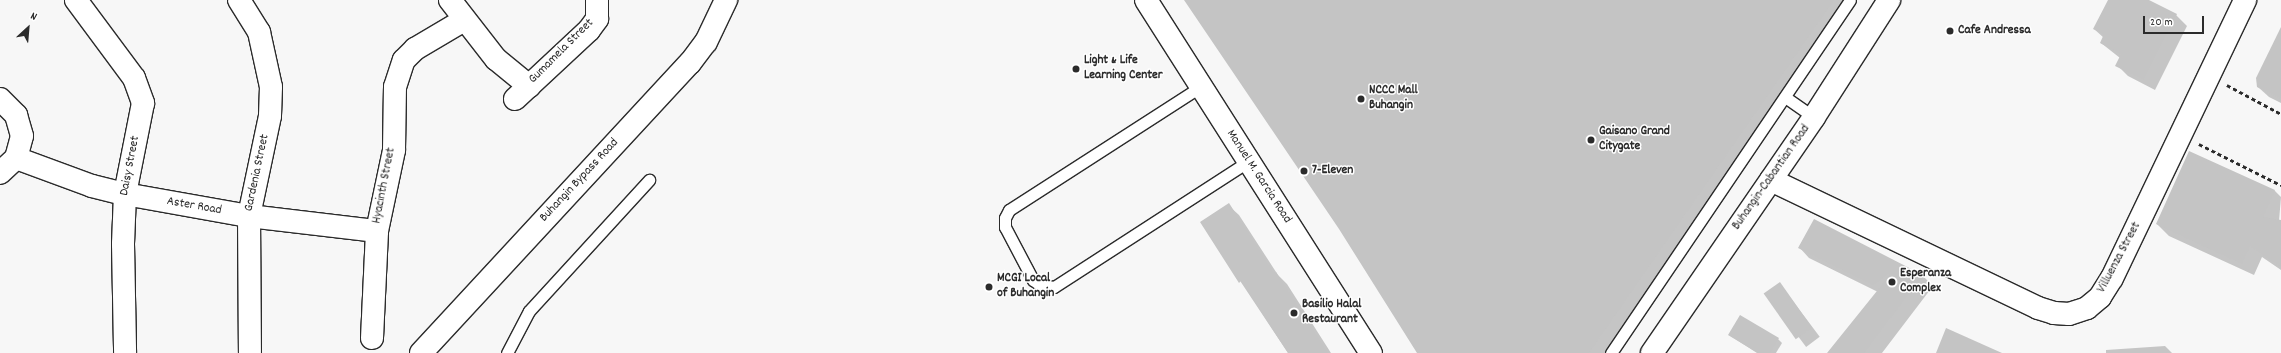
<!DOCTYPE html>
<style>
body{margin:0}
#map{position:relative;width:2281px;height:353px;overflow:hidden;background:#f7f7f7;font-family:Dekko,sans-serif}
div>[style]{position:absolute}
.shadow>*{inset:0;background:#0003;transform-origin:0 0}
.building>*{inset:0;background:#c4c4c4;transform-origin:0 0}
.path>*{height:2.5px;margin-top:-1.25px;transform-origin:0;background:repeating-linear-gradient(90deg,#2b2b2b 0 4px,transparent 0 7px)}
.roads{filter:drop-shadow(1px 0 #2b2b2b) drop-shadow(-1px 0 #2b2b2b) drop-shadow(0 1px #2b2b2b) drop-shadow(0 -1px #2b2b2b)}
.service>*{height:11px;margin:-5.5px;padding:0 5.5px;transform-origin:5.5px;border-radius:5.5px;background:#fff}
.minor>*{height:22px;margin:-11px;padding:0 11px;transform-origin:11px;border-radius:11px;background:#fff}
.secondary>*{height:22px;margin:-11px;padding:0 11px;transform-origin:11px;border-radius:11px;background:#fff}
.dots>*{width:11px;height:11px;translate:-50% -50%;box-sizing:border-box;border:2px solid #fff;border-radius:50%}
span{translate:-50% -50%;white-space:nowrap;text-align:center;line-height:1.15;-webkit-text-stroke:3px #fff;paint-order:stroke}
.poi-label{font-size:13px;color:#2b2b2b;font-weight:700}
.left{translate:0 -50%;text-align:left}
.street-label{font-size:13px;color:#2b2b2b}
.north{position:absolute;left:8px;top:8px;width:40px;height:40px;-webkit-text-stroke:3px #fff;paint-order:stroke;rotate:26deg;font-size:11px;font-weight:700;line-height:16px;text-align:center;color:#2b2b2b}
.north::after{content:'';display:block;margin:auto;width:14px;height:18px;background:#2b2b2b;clip-path:polygon(50% 0,100% 100%,50% 72%,0 100%)}
.scale{position:absolute;left:2143px;top:16px;width:61px;height:18px;box-sizing:border-box;border:2px solid #2b2b2b;border-top:0;padding-left:5px;font-size:12px;line-height:14px;white-space:nowrap;color:#2b2b2b;-webkit-text-stroke:3px #fff;paint-order:stroke}
</style>
<div id="map">
<div class="shadow">
<i style="clip-path:polygon(1185px 0,1855px 0,1612px 353px,1418px 353px,1340px 228px)"></i>
<i style="clip-path:polygon(2109px 0,2146px 0,2176px 15px,2187px 26px,2155px 90px,2128px 76px,2117px 65px,2120px 58px,2101px 43px,2104px 38px,2094px 29px)"></i>
<i style="clip-path:polygon(2281px 28px,2281px 103px,2269px 97px,2258px 87px)"></i>
<i style="clip-path:polygon(2190px 153px,2275px 191px,2281px 197px,2279px 221px,2281px 221px,2281px 270px,2262px 257px,2254px 275px,2169px 236px,2157px 224px)"></i>
<i style="clip-path:polygon(1228px 205px,1239px 215px,1278px 275px,1287px 284px,1331px 353px,1288px 353px,1201px 222px)"></i>
<i style="clip-path:polygon(1814px 221px,1923px 276px,1933px 286px,1882px 353px,1828px 353px,1878px 292px,1809px 258px,1799px 247px)"></i>
<i style="left:1780px;top:284px;width:66px;height:17px;rotate:53deg"></i>
<i style="clip-path:polygon(1729px 335px,1778px 339px,1782px 343px,1776px 353px,1757px 353px)"></i>
<i style="clip-path:polygon(2165px 346px,2172px 353px,2106px 353px,2106px 350px)"></i>
</div>
<div class="building">
<i style="clip-path:polygon(1184px 0,1834px 0,1589px 353px,1417px 353px,1339px 229px)"></i>
<i style="clip-path:polygon(2108px 0,2149px 0,2177px 14px,2144px 80px,2115px 66px,2121px 54px,2100px 43px,2104px 34px,2093px 29px)"></i>
<i style="clip-path:polygon(2281px 27px,2281px 99px,2257px 87px,2256px 78px)"></i>
<i style="clip-path:polygon(2189px 151px,2275px 190px,2263px 217px,2281px 220px,2281px 267px,2250px 246px,2242px 264px,2156px 224px)"></i>
<i style="clip-path:polygon(1229px 203px,1274px 273px,1276px 272px,1328px 353px,1288px 353px,1241px 281px,1239px 283px,1200px 222px)"></i>
<i style="clip-path:polygon(1814px 219px,1923px 275px,1864px 353px,1827px 353px,1889px 276px,1888px 274px,1873px 285px,1798px 248px)"></i>
<i style="left:1780px;top:282px;width:56px;height:20px;rotate:55deg"></i>
<i style="clip-path:polygon(1740px 315px,1779px 338px,1770px 353px,1758px 353px,1728px 335px)"></i>
<i style="clip-path:polygon(1946px 328px,2002px 353px,1936px 353px)"></i>
</div>
<div class="path">
<i style="left:2227px;top:85px;width:61px;rotate:28.2deg"></i>
<i style="left:2199px;top:144px;width:92px;rotate:26.6deg"></i>
</div>
<div class="roads">
<div class="service">
<i style="left:1200px;top:87px;width:227px;rotate:147.2deg"></i>
<i style="left:1009px;top:210px;width:9px;rotate:117deg"></i>
<i style="left:1005px;top:218px;width:9px;rotate:90deg"></i>
<i style="left:1005px;top:227px;width:60px;rotate:62.2deg"></i>
<i style="left:1033px;top:280px;width:9px;rotate:36deg"></i>
<i style="left:1040px;top:285px;width:14px;rotate:8deg"></i>
<i style="left:1054px;top:287px;width:230px;rotate:-32.9deg"></i>
<i style="left:1785px;top:97px;width:35px;rotate:35deg"></i>
<i style="left:507px;top:353px;width:47px;rotate:-62.4deg"></i>
<i style="left:529px;top:311px;width:178px;rotate:-47.5deg"></i>
<i style="left:1611px;top:353px;width:426px;rotate:-55.9deg"></i>
</div>
<div class="minor">
<i style="left:76px;top:0;width:97px;rotate:53.4deg"></i>
<i style="left:134px;top:78px;width:27px;rotate:70deg"></i>
<i style="left:143px;top:103px;width:93px;rotate:101.2deg"></i>
<i style="left:125px;top:194px;width:50px;rotate:92.3deg"></i>
<i style="left:123px;top:244px;width:109px;rotate:88.9deg"></i>
<i style="left:239px;top:0;width:38px;rotate:58deg"></i>
<i style="left:259px;top:32px;width:56px;rotate:77.7deg"></i>
<i style="left:271px;top:87px;width:29px;rotate:92deg"></i>
<i style="left:270px;top:116px;width:102px;rotate:101.9deg"></i>
<i style="left:249px;top:216px;width:137px;rotate:89.6deg"></i>
<i style="left:450px;top:0;width:75px;rotate:52.1deg"></i>
<i style="left:496px;top:59px;width:43px;rotate:39.3deg"></i>
<i style="left:0;top:99px;width:23px;rotate:45deg"></i>
<i style="left:16px;top:115px;width:22px;rotate:74deg"></i>
<i style="left:22px;top:136px;width:23px;rotate:105deg"></i>
<i style="left:16px;top:158px;width:22px;rotate:137deg"></i>
<i style="left:515px;top:99px;width:101px;rotate:-43deg"></i>
<i style="left:589px;top:30px;width:14px;rotate:-54deg"></i>
<i style="left:597px;top:19px;width:19px;rotate:-90deg"></i>
<i style="left:16px;top:158px;width:81px;rotate:20.2deg"></i>
<i style="left:92px;top:186px;width:34px;rotate:14deg"></i>
<i style="left:125px;top:194px;width:126px;rotate:10.1deg"></i>
<i style="left:249px;top:216px;width:129px;rotate:6.7deg"></i>
<i style="left:1771px;top:180px;width:296px;rotate:25.6deg"></i>
<i style="left:2038px;top:308px;width:17px;rotate:17deg"></i>
<i style="left:2054px;top:313px;width:15px;rotate:4deg"></i>
<i style="left:2069px;top:314px;width:19px;rotate:-18deg"></i>
<i style="left:2087px;top:308px;width:17px;rotate:-40deg"></i>
<i style="left:2100px;top:297px;width:22px;rotate:-58deg"></i>
<i style="left:2112px;top:278px;width:308px;rotate:-64.4deg"></i>
<i style="left:372px;top:338px;width:107px;rotate:-87.3deg"></i>
<i style="left:377px;top:231px;width:83px;rotate:-78.1deg"></i>
<i style="left:394px;top:150px;width:63px;rotate:-89.1deg"></i>
<i style="left:395px;top:87px;width:28px;rotate:-72deg"></i>
<i style="left:404px;top:60px;width:16px;rotate:-45deg"></i>
<i style="left:415px;top:49px;width:57px;rotate:-30.6deg"></i>
</div>
<div class="secondary">
<i style="left:1146px;top:0;width:419px;rotate:57.5deg"></i>
<i style="left:421px;top:353px;width:396px;rotate:-47.2deg"></i>
<i style="left:690px;top:63px;width:26px;rotate:-53deg"></i>
<i style="left:706px;top:42px;width:47px;rotate:-64.5deg"></i>
<i style="left:1652px;top:353px;width:286px;rotate:-55.5deg"></i>
<i style="left:1814px;top:117px;width:139px;rotate:-57.3deg"></i>
</div>
</div>
<div class="dots">
<i style="left:1950px;top:31px;background:#2b2b2b"></i>
<i style="left:1076px;top:69px;background:#2b2b2b"></i>
<i style="left:1361px;top:99px;background:#2b2b2b"></i>
<i style="left:1591px;top:140px;background:#2b2b2b"></i>
<i style="left:1304px;top:171px;background:#2b2b2b"></i>
<i style="left:1892px;top:282px;background:#2b2b2b"></i>
<i style="left:989px;top:287px;background:#2b2b2b"></i>
<i style="left:1294px;top:313px;background:#2b2b2b"></i>
</div>
<div class="poi-label">
<span class="left" style="left:1958px;top:31px">Cafe Andressa</span>
<span class="left" style="left:1084px;top:69px">Light &amp; Life<br>Learning Center</span>
<span class="left" style="left:1369px;top:99px">NCCC Mall<br>Buhangin</span>
<span class="left" style="left:1599px;top:140px">Gaisano Grand<br>Citygate</span>
<span class="left" style="left:1312px;top:171px">7-Eleven</span>
<span class="left" style="left:1900px;top:282px">Esperanza<br>Complex</span>
<span class="left" style="left:997px;top:287px">MCGI Local<br>of Buhangin</span>
<span class="left" style="left:1302px;top:313px">Basilio Halal<br>Restaurant</span>
</div>
<div class="street-label">
<span style="left:562px;top:52px;rotate:-45deg">Gumamela Street</span>
<span style="left:131px;top:166px;rotate:-79deg">Daisy Street</span>
<span style="left:258px;top:173px;rotate:-78deg">Gardenia Street</span>
<span style="left:1258px;top:177px;rotate:57deg">Manuel M. Garcia Road</span>
<span style="left:1772px;top:178px;rotate:-55deg">Buhangin-Cabantian Road</span>
<span style="left:580px;top:181px;rotate:-47deg">Buhangin Bypass Road</span>
<span style="left:385px;top:186px;rotate:-79deg">Hyacinth Street</span>
<span style="left:194px;top:207px;rotate:10deg">Aster Road</span>
<span style="left:2120px;top:258px;rotate:-62deg">Villuenza Street</span>
</div>
<div class="north">N</div>
<div class="scale">20 m</div>
</div>
